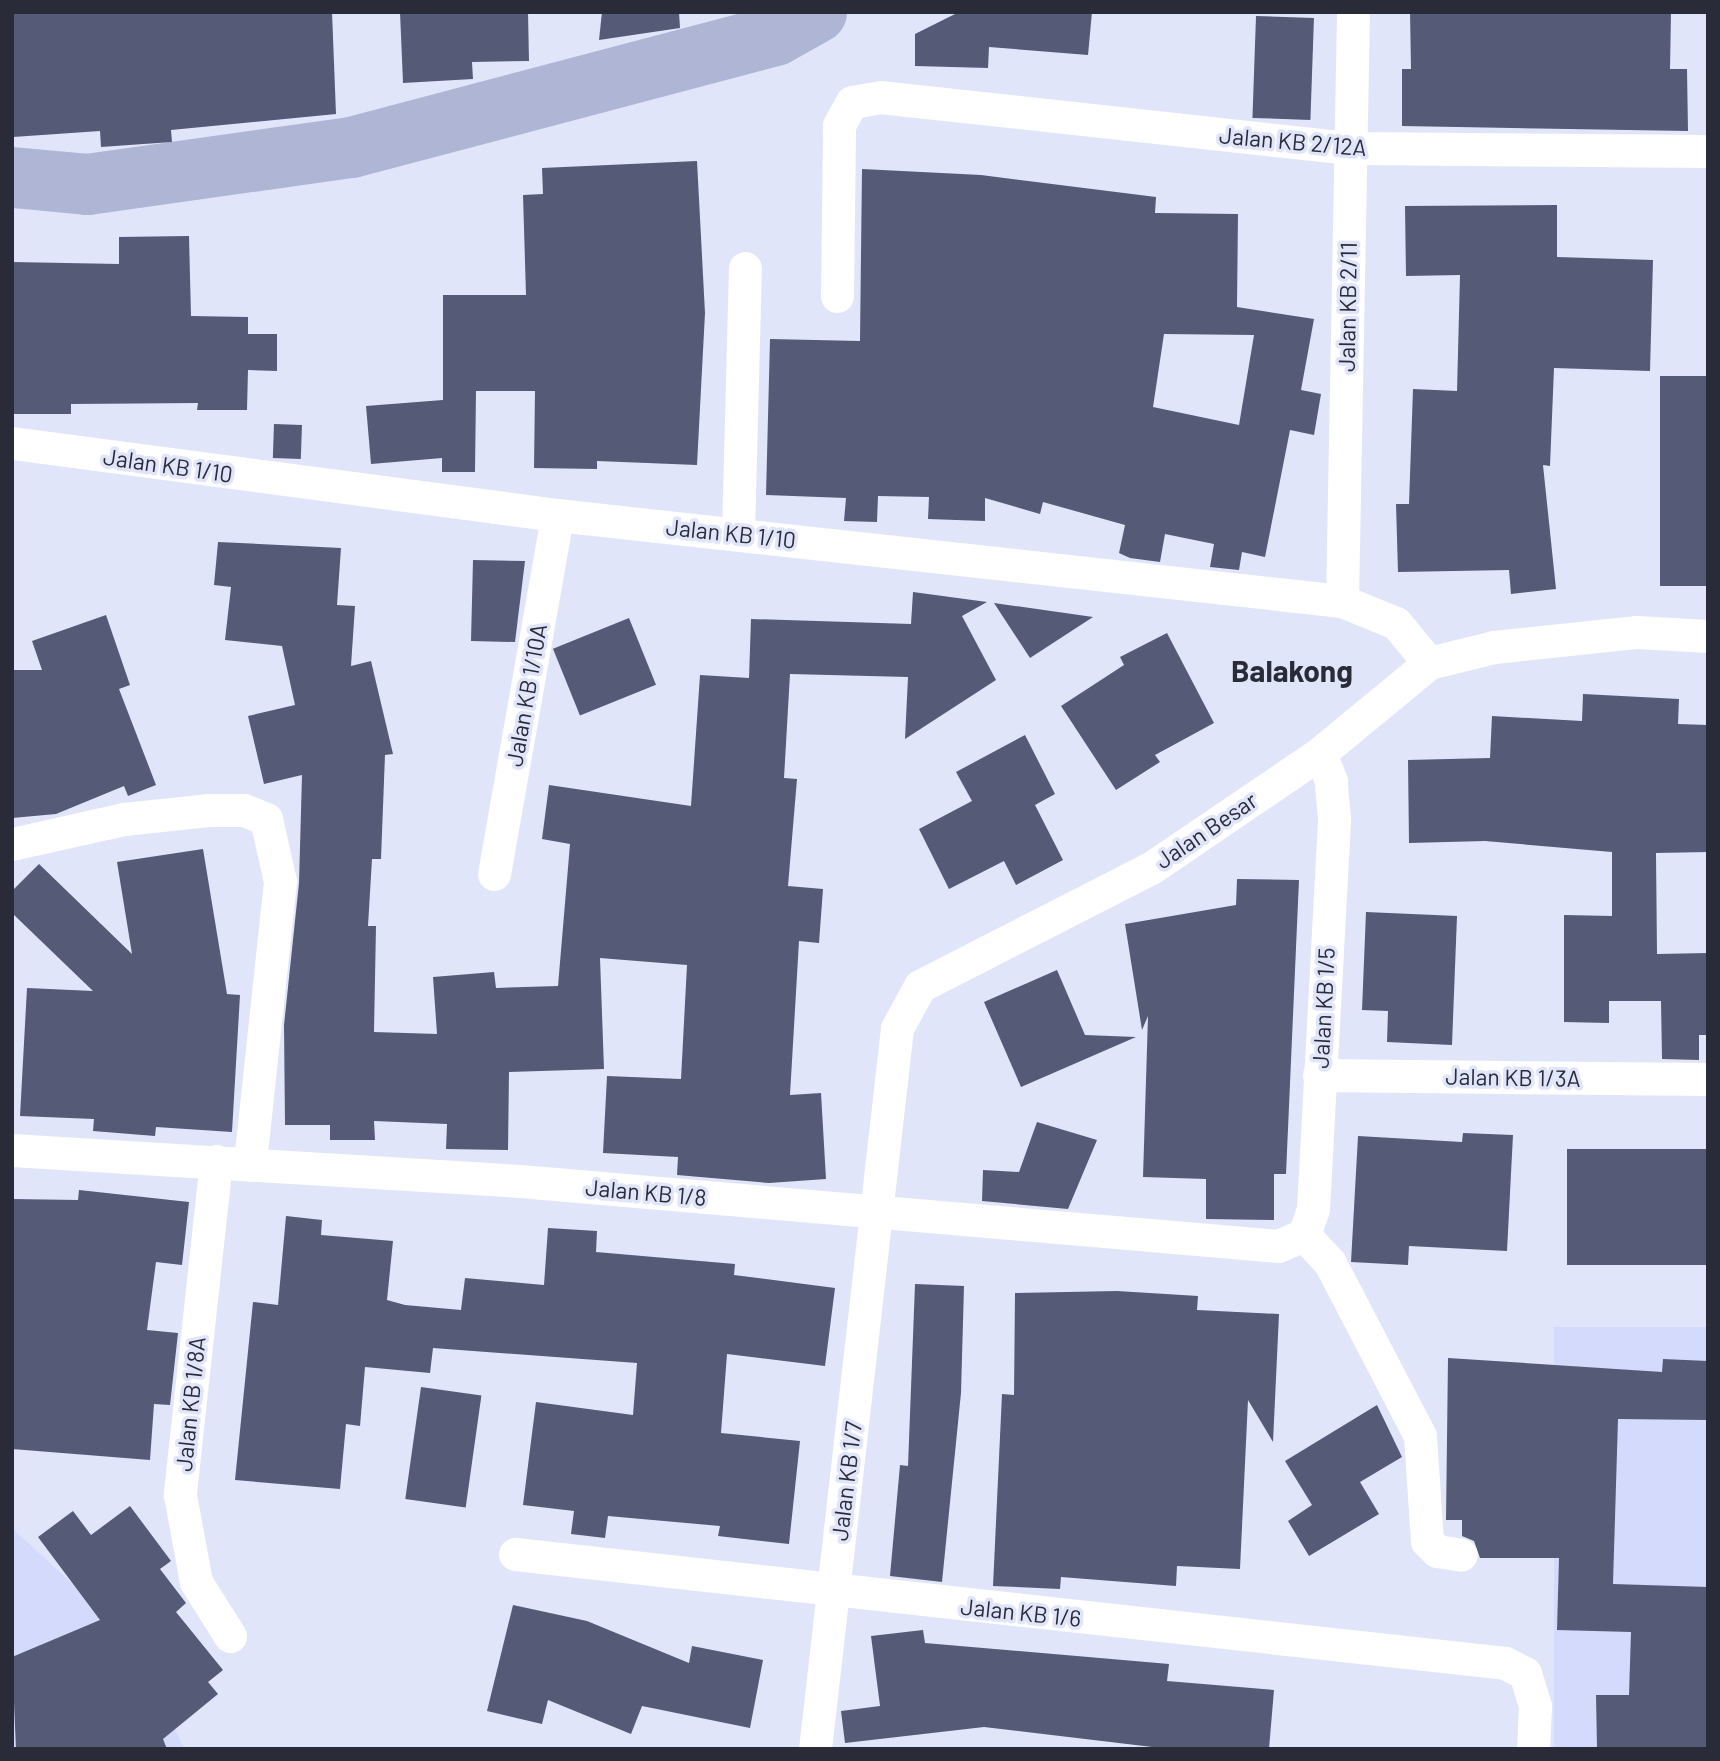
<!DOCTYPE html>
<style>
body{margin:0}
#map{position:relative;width:1720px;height:1761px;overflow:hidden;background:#e0e5fa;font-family:Barlow,sans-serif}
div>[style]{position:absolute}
.built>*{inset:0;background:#d3dafb;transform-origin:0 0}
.river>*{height:61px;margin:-30.5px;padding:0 30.5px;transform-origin:30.5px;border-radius:30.5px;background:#aeb5d5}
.building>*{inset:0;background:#555a77;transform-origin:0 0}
.minor>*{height:33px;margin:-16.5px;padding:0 16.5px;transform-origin:16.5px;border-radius:16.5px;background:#fff}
span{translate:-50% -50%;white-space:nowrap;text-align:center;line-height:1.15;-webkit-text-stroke:7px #e0e5fa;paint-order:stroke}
.street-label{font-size:23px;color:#292b38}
.district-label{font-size:30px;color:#292b38;font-weight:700}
.frame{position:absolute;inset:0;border:14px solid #292b38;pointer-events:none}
</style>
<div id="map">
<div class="built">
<i style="left:1554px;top:1327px;width:154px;height:422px"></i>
<i style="clip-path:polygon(12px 1528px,137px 1644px,184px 1749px,12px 1749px)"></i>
</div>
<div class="river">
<i style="left:12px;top:177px;width:75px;rotate:5.3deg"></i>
<i style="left:87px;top:184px;width:267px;rotate:-8deg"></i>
<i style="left:351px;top:147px;width:439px;rotate:-14.8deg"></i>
<i style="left:775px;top:35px;width:47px;rotate:-29.3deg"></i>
</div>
<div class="building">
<i style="clip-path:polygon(12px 12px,332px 12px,336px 114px,171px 130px,172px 142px,101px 147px,100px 131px,13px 137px)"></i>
<i style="clip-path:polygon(400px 12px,528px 12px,529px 61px,472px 62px,473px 79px,403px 83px)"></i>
<i style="clip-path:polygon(602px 12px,679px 12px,680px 28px,599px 40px)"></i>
<i style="clip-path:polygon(959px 12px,1092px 12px,1088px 55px,989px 47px,988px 68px,915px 66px,915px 34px)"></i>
<i style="clip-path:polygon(1410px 12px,1671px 12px,1670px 69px,1687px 69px,1688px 131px,1402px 126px,1402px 69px,1411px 69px)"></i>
<i style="left:1256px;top:16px;width:58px;height:102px;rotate:2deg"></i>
<i style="clip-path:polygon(697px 161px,705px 313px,697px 465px,597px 461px,597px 469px,534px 468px,535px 391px,476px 391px,475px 472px,442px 472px,442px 458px,371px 464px,366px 406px,443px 400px,443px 295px,526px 295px,523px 195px,543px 194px,542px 168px)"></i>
<i style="clip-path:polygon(evenodd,862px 169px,981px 175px,1156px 197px,1155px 213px,1238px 214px,1237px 307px,1314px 319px,1301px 390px,1321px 394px,1314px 435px,1290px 430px,1265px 557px,1242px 552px,1239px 570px,1210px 567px,1214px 544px,1165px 534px,1160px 562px,1130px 558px,1119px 553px,1125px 525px,1043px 502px,1040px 514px,985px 498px,985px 521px,928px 519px,929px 497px,878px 496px,877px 522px,844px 521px,846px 498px,766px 495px,770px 339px,860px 341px,862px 169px,1164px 334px,1254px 335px,1239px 425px,1153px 407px,1164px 334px)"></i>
<i style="clip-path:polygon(1557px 205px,1557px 257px,1653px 260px,1650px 371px,1554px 368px,1550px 466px,1543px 465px,1556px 589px,1511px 594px,1509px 570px,1398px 572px,1396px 504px,1409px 504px,1413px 389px,1457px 391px,1460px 275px,1406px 276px,1405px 206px)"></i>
<i style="clip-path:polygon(189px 236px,191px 316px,248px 317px,248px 334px,277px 334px,277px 371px,248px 370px,247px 410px,197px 410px,198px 403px,71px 404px,71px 414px,12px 414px,12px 262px,119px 264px,119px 237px)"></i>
<i style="left:1660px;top:376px;width:48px;height:210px"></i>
<i style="left:274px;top:424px;width:28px;height:34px;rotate:2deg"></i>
<i style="clip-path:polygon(218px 542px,341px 548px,337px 605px,355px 606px,351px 666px,371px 661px,393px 754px,385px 755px,381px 859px,372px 859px,368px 926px,376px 926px,374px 1032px,437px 1034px,433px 977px,494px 972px,496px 988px,558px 986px,570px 844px,542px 839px,549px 785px,691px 806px,700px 675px,749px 678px,751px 619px,911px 624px,913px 592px,987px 602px,962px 616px,996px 680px,905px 739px,908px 677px,790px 674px,784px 778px,797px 779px,788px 886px,823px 889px,819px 943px,799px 941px,790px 1095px,821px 1093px,826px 1179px,769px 1183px,677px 1175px,678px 1157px,603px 1153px,607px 1076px,681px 1079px,687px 965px,600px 958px,604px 1069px,509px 1072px,508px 1150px,446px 1149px,447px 1124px,374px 1121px,375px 1140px,330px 1140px,330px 1125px,285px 1125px,284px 1025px,299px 883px,302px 775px,264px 784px,248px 716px,295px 705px,282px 646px,225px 640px,231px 587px,214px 585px)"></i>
<i style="clip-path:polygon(473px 560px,525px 561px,515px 642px,471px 641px)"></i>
<i style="clip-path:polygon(994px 603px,1093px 617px,1030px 658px)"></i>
<i style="clip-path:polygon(106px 615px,130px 685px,119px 689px,156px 785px,128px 796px,124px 786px,56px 814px,12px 818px,12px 670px,42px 670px,32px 641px)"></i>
<i style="left:629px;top:618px;width:72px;height:82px;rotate:68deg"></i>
<i style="clip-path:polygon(1167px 633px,1214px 723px,1155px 755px,1160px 762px,1116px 790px,1061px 706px,1124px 665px,1120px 657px)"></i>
<i style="clip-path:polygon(1583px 694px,1679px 699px,1678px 724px,1708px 725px,1708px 852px,1656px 853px,1657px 954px,1708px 953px,1708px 1035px,1699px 1035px,1699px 1060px,1662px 1059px,1661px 1001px,1609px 1001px,1609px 1023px,1564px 1022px,1564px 915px,1612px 916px,1612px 852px,1485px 841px,1409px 843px,1408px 760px,1490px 758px,1492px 716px,1582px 721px)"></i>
<i style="clip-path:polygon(1025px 735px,1055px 794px,1035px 805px,1063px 860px,1016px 885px,1004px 861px,949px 889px,919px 829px,972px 801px,956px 772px)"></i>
<i style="clip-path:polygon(203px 849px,227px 994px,240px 995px,232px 1132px,156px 1127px,155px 1136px,93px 1131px,94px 1119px,20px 1116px,27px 988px,93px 991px,12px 913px,12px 891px,39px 864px,132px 954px,117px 862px)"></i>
<i style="clip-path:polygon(1237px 879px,1299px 880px,1286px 1174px,1274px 1174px,1274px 1220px,1206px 1219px,1206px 1179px,1143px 1177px,1148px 1016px,1142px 1030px,1125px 924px,1236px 905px)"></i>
<i style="clip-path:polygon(1366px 912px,1457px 916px,1452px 1045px,1387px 1042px,1388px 1011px,1362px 1010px)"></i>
<i style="clip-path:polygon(1057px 970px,1085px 1035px,1136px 1037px,1021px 1087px,984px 1002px)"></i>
<i style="clip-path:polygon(1037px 1122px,1097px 1140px,1068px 1209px,982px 1201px,983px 1170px,1019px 1172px)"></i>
<i style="clip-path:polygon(1463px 1133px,1513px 1135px,1507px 1251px,1409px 1246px,1408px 1265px,1351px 1262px,1358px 1136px,1462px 1142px)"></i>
<i style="left:1708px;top:1149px;width:116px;height:141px;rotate:90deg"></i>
<i style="clip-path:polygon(79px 1190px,189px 1202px,182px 1265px,156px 1262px,147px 1330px,178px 1333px,170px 1405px,154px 1404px,150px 1460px,12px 1449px,12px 1199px,78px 1200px)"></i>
<i style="clip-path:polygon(286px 1216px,322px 1220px,321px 1235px,393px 1241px,387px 1300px,405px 1305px,461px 1310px,465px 1278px,544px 1285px,548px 1228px,597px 1231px,596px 1252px,735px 1264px,734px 1275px,835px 1288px,825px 1366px,727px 1354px,721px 1433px,800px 1441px,789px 1544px,718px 1536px,720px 1526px,608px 1516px,605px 1538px,571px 1534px,574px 1511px,523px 1505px,536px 1402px,633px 1415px,637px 1363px,433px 1348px,430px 1373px,365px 1367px,360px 1426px,346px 1424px,340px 1489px,235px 1480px,253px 1302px,278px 1305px)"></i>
<i style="clip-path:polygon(915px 1284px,964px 1286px,961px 1393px,942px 1582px,890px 1576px,900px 1465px,908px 1466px)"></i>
<i style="clip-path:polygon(1117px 1291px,1198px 1296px,1197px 1310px,1279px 1314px,1273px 1442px,1248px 1400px,1240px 1569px,1177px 1566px,1176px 1586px,1061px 1577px,1060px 1589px,993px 1586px,1002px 1394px,1014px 1395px,1015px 1293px)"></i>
<i style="clip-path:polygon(1448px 1358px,1662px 1372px,1663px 1359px,1708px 1361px,1708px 1420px,1618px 1419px,1613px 1584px,1708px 1587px,1708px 1749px,1597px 1749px,1596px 1695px,1629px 1695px,1631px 1632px,1557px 1630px,1559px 1558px,1480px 1558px,1474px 1541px,1462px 1536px,1462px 1520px,1446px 1520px)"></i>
<i style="left:421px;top:1387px;width:61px;height:113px;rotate:8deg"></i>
<i style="clip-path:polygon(1377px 1405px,1402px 1457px,1360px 1482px,1379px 1514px,1309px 1556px,1288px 1521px,1312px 1505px,1285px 1461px)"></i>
<i style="clip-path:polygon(130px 1506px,171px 1561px,160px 1569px,186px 1603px,176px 1612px,223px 1670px,208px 1682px,218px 1694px,163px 1739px,167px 1749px,16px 1749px,12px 1657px,100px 1620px,38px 1537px,73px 1511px,91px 1535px)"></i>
<i style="clip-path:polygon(513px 1605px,587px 1621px,689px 1663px,692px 1646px,763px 1660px,750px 1728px,642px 1706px,631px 1734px,548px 1700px,542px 1724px,487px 1711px)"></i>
<i style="clip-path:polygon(923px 1630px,925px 1643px,1169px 1664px,1167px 1681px,1274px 1690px,1269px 1749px,1169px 1749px,984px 1727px,845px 1743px,841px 1711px,880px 1706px,871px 1636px)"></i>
</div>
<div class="minor">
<i style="left:837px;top:296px;width:171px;rotate:-89.3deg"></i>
<i style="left:839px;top:125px;width:26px;rotate:-61deg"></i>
<i style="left:852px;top:102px;width:28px;rotate:-10deg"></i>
<i style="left:880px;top:97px;width:475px;rotate:6.2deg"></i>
<i style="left:1352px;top:148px;width:356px;rotate:0.5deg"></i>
<i style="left:12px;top:443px;width:550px;rotate:7.53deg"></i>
<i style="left:557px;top:515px;width:790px;rotate:6.25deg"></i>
<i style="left:1342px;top:601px;width:58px;rotate:22.2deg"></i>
<i style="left:1396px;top:623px;width:52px;rotate:50.5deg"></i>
<i style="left:738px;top:533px;width:265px;rotate:-88.5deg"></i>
<i style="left:1342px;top:601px;width:589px;rotate:-88.93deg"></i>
<i style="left:12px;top:844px;width:115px;rotate:-12.6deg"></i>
<i style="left:124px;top:819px;width:84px;rotate:-6.1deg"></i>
<i style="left:208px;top:810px;width:36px"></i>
<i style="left:244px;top:810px;width:24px;rotate:22deg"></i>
<i style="left:266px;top:819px;width:64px;rotate:77.3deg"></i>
<i style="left:280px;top:881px;width:285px;rotate:96.1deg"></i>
<i style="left:494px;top:874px;width:364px;rotate:-80deg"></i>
<i style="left:1319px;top:1075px;width:389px;rotate:0.6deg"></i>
<i style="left:12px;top:1150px;width:509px;rotate:3.49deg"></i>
<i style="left:520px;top:1181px;width:761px;rotate:4.9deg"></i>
<i style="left:1278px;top:1246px;width:28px;rotate:-23deg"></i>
<i style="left:1304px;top:1235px;width:28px;rotate:-71deg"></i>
<i style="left:1313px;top:1209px;width:391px;rotate:-86.9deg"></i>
<i style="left:1334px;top:819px;width:38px;rotate:-95deg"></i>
<i style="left:1331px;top:781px;width:30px;rotate:-111deg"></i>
<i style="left:216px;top:1161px;width:336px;rotate:96.2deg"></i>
<i style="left:180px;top:1495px;width:88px;rotate:79.6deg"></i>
<i style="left:196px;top:1582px;width:64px;rotate:57.8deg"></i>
<i style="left:1304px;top:1235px;width:38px;rotate:47deg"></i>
<i style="left:1330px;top:1263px;width:195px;rotate:62.5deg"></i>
<i style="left:1420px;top:1436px;width:105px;rotate:86.2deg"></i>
<i style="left:1427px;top:1541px;width:14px;rotate:45deg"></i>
<i style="left:1437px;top:1551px;width:24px;rotate:9deg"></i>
<i style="left:515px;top:1554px;width:996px;rotate:6.28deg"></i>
<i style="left:1505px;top:1663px;width:22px;rotate:27deg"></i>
<i style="left:1525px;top:1673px;width:34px;rotate:73deg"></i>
<i style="left:1535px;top:1706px;width:43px;rotate:92.7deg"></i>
<i style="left:815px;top:1749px;width:726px;rotate:-83.51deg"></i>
<i style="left:897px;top:1028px;width:48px;rotate:-61.3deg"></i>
<i style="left:920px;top:986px;width:259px;rotate:-27.1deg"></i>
<i style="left:1151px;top:868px;width:204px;rotate:-34.2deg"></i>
<i style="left:1320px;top:753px;width:141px;rotate:-39.5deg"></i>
<i style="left:1429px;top:663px;width:67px;rotate:-13.8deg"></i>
<i style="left:1494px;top:647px;width:144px;rotate:-6deg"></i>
<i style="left:1637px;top:632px;width:71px;rotate:3.2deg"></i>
</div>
<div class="street-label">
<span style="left:1293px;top:141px;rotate:5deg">Jalan KB 2/12A</span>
<span style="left:1347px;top:307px;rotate:-89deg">Jalan KB 2/11</span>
<span style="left:168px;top:465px;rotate:8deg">Jalan KB 1/10</span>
<span style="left:731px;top:533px;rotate:6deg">Jalan KB 1/10</span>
<span style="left:526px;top:695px;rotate:-80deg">Jalan KB 1/10A</span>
<span style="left:1206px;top:830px;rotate:-34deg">Jalan Besar</span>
<span style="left:1323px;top:1008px;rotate:-87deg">Jalan KB 1/5</span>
<span style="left:1513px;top:1077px;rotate:1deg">Jalan KB 1/3A</span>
<span style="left:646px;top:1192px;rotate:5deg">Jalan KB 1/8</span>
<span style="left:190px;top:1404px;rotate:-84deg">Jalan KB 1/8A</span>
<span style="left:846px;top:1481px;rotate:-83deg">Jalan KB 1/7</span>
<span style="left:1021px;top:1612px;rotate:6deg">Jalan KB 1/6</span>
</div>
<div class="district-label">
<span style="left:1292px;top:670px">Balakong</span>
</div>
<div class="frame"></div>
</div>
